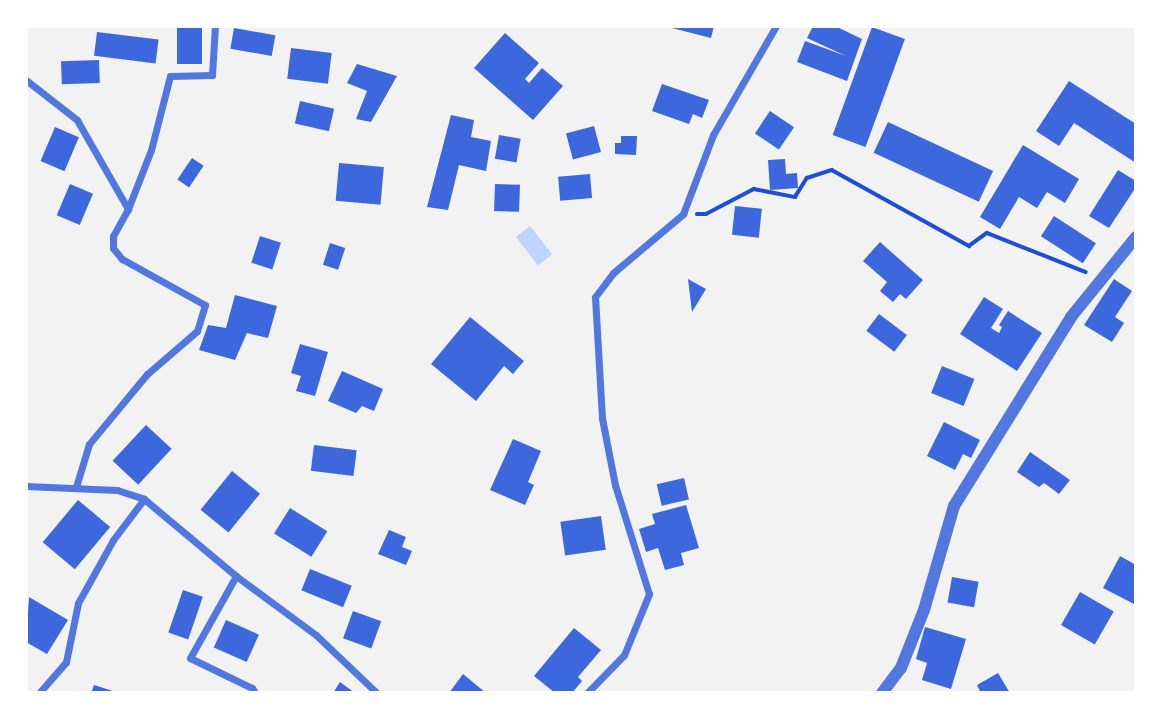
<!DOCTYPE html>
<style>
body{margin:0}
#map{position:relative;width:1162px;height:719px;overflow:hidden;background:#f2f2f2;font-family:Jost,sans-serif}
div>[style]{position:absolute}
.water>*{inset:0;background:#bfd3fe;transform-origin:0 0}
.building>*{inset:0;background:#3d67dc;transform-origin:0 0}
.path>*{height:3.5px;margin:-1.75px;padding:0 1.75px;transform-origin:1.75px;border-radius:1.75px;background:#1d4ed8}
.minor>*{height:7px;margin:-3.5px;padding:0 3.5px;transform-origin:3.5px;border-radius:3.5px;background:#5277de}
.tertiary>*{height:12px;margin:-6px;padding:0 6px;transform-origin:6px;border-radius:6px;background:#5277de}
span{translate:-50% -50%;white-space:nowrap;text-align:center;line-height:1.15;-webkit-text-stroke:5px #fff;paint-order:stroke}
.frame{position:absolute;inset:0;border:28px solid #fff;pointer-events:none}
</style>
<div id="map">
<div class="water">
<i style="left:530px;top:226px;width:36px;height:18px;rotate:52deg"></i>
</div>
<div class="building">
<i style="left:177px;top:26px;width:25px;height:38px"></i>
<i style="clip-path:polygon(714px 26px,711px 38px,668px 27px,668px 26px)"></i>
<i style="clip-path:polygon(813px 26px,835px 26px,862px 39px,847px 81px,797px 62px,805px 41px,846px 56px,807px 38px)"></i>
<i style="left:872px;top:27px;width:35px;height:115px;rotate:20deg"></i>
<i style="left:234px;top:28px;width:42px;height:21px;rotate:10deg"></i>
<i style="left:97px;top:32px;width:62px;height:24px;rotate:7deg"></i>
<i style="clip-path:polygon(505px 33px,539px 63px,525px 79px,529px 83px,542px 68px,563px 86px,533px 120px,474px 68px)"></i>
<i style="left:291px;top:48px;width:41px;height:31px;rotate:7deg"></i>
<i style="left:99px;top:60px;width:23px;height:38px;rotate:88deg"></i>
<i style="clip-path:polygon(357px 64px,397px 76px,371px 122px,356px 119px,367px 91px,347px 83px)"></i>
<i style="clip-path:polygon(1069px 81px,1136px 124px,1136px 163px,1074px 123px,1059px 146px,1036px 131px)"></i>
<i style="clip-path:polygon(662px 84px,709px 100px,702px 118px,693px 114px,689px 124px,652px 111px)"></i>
<i style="left:300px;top:101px;width:35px;height:23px;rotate:13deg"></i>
<i style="left:770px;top:111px;width:29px;height:27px;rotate:34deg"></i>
<i style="clip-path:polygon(451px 115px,474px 120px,471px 137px,491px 141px,486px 171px,459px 165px,448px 210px,427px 207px)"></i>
<i style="left:888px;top:122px;width:116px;height:34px;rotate:25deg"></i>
<i style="left:594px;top:126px;width:27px;height:29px;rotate:75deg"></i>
<i style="left:55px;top:127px;width:26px;height:37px;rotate:23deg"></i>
<i style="left:499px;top:135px;width:22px;height:24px;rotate:10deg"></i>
<i style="clip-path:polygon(621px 136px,637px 136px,636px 155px,615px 154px,615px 143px,621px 143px)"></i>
<i style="clip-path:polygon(1023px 145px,1079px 179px,1065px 203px,1047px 192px,1037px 208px,1019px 197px,1000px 229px,980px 217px)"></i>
<i style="left:192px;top:158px;width:14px;height:26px;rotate:34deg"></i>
<i style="clip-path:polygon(785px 159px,786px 174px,797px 173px,798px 188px,770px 190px,768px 160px)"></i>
<i style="left:339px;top:163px;width:45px;height:38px;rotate:5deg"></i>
<i style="clip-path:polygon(1118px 170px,1136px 181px,1136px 187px,1109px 228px,1089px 216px)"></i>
<i style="left:590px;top:174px;width:24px;height:32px;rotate:85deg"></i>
<i style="left:70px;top:184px;width:25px;height:34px;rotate:23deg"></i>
<i style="left:495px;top:184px;width:25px;height:27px;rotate:2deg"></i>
<i style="left:735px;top:206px;width:27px;height:29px;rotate:6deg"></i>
<i style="left:1054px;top:216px;width:50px;height:24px;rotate:33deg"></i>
<i style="left:260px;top:236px;width:22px;height:28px;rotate:18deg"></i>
<i style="clip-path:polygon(880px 242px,923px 280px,906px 299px,900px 294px,893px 302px,880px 291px,887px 282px,863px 261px)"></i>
<i style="left:330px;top:243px;width:16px;height:23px;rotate:18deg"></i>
<i style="clip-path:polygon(688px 279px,706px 289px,692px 312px)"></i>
<i style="clip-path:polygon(1114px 279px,1132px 291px,1115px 317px,1124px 323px,1112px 342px,1084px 325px)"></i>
<i style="clip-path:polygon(235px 295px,277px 306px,268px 338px,247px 333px,235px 360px,199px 350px,208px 325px,226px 328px)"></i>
<i style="clip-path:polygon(984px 297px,1003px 309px,991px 328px,999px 333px,1002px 327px,999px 325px,1008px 311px,1042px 333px,1017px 371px,960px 334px)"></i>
<i style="left:879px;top:314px;width:35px;height:21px;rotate:37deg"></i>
<i style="clip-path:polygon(470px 317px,524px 361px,513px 374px,504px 366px,476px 401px,431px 364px)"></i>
<i style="clip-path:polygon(300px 344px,328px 352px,315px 396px,296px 391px,301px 376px,291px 373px)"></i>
<i style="left:942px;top:366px;width:35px;height:29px;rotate:22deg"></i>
<i style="clip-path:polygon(342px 371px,383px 389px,374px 411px,362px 406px,356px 413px,328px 401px)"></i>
<i style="clip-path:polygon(944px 422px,980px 440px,971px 458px,963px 454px,955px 470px,927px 456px)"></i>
<i style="left:146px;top:425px;width:35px;height:49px;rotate:43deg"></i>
<i style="clip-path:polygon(513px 439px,541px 451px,528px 482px,534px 485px,525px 505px,490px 490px)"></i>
<i style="left:314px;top:445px;width:43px;height:26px;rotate:7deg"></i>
<i style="clip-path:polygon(1030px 452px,1070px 480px,1059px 494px,1044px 483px,1039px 487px,1017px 472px)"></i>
<i style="left:232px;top:471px;width:36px;height:50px;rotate:39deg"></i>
<i style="left:684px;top:478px;width:22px;height:28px;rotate:77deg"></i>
<i style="left:78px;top:500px;width:42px;height:55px;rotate:40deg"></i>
<i style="clip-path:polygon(686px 505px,699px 548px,681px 553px,684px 565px,665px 570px,658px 548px,646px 552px,639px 529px,655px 524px,652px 514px)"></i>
<i style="left:290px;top:508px;width:44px;height:30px;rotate:32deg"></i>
<i style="left:601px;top:516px;width:34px;height:41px;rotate:82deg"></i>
<i style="clip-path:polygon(389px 530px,406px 537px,402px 547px,412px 551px,406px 565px,378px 554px)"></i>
<i style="clip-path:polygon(1120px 556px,1136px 565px,1136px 605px,1103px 588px)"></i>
<i style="left:310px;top:569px;width:45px;height:23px;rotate:22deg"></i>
<i style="left:952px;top:577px;width:27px;height:26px;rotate:10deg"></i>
<i style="left:183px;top:590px;width:21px;height:45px;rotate:19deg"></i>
<i style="left:1080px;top:592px;width:39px;height:38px;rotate:30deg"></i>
<i style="clip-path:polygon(29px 597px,68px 620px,47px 654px,26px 642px)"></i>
<i style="left:353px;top:611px;width:30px;height:29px;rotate:20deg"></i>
<i style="left:226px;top:620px;width:36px;height:30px;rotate:24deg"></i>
<i style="clip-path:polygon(925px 627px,966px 639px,951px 689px,922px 680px,927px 663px,916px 659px)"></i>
<i style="clip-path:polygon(574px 628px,601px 650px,578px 677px,582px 681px,572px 693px,555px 693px,534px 676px)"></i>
<i style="clip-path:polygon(998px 673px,1010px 693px,981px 693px,977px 685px)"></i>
<i style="clip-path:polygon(463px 674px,486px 693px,449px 693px)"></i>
<i style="clip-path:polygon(340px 682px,355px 693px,333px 693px)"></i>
<i style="clip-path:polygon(94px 685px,116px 692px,116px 693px,91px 693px)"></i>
</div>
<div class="path">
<i style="left:697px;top:214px;width:9px"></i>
<i style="left:706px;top:214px;width:54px;rotate:-27.5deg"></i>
<i style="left:754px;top:189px;width:42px;rotate:11deg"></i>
<i style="left:795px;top:197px;width:22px;rotate:-58deg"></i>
<i style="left:807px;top:178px;width:26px;rotate:-18deg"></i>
<i style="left:832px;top:170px;width:157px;rotate:29deg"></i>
<i style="left:969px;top:246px;width:22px;rotate:-36deg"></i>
<i style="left:987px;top:233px;width:106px;rotate:21.5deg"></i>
</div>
<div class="minor">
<i style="left:26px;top:80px;width:65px;rotate:38.1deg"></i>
<i style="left:77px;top:120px;width:103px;rotate:60.2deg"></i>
<i style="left:128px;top:209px;width:31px;rotate:119deg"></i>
<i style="left:113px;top:236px;width:12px;rotate:90deg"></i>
<i style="left:113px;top:248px;width:14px;rotate:51deg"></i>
<i style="left:122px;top:259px;width:95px;rotate:29deg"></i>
<i style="left:205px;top:305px;width:27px;rotate:107deg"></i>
<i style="left:197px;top:331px;width:66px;rotate:139.3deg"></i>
<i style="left:147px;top:374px;width:91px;rotate:129.6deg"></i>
<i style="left:89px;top:444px;width:45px;rotate:106.8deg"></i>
<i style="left:128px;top:209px;width:63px;rotate:-68.7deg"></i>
<i style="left:151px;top:150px;width:76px;rotate:-75.6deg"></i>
<i style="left:170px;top:76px;width:42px;rotate:-1.4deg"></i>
<i style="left:212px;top:75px;width:49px;rotate:-86.5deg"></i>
<i style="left:26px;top:486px;width:91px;rotate:2.5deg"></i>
<i style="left:117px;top:490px;width:28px;rotate:18deg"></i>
<i style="left:144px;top:499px;width:120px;rotate:39.9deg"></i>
<i style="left:236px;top:576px;width:94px;rotate:119.3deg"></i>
<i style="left:190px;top:658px;width:69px;rotate:25.8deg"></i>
<i style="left:252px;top:688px;width:6px;rotate:59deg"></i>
<i style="left:236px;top:576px;width:99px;rotate:36.4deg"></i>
<i style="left:316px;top:635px;width:84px;rotate:43.6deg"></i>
<i style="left:39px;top:693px;width:41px;rotate:-48.9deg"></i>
<i style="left:66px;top:662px;width:60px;rotate:-78.5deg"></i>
<i style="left:78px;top:603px;width:72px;rotate:-60.9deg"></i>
<i style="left:113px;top:540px;width:51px;rotate:-52.9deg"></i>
<i style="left:587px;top:693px;width:53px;rotate:-45.8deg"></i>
<i style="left:624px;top:655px;width:66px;rotate:-67.7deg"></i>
<i style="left:649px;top:594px;width:114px;rotate:-107.3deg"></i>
<i style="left:615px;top:485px;width:68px;rotate:-101deg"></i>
<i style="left:602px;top:418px;width:121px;rotate:-93.3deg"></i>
<i style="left:595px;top:297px;width:30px;rotate:-53deg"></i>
<i style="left:613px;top:273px;width:92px;rotate:-40.1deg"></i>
<i style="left:683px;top:214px;width:85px;rotate:-69.2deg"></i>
<i style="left:713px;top:135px;width:126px;rotate:-60deg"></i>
</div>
<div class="tertiary">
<i style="left:882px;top:693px;width:31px;rotate:-53deg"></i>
<i style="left:901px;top:668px;width:62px;rotate:-68.4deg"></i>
<i style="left:924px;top:610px;width:108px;rotate:-73.9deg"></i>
<i style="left:954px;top:506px;width:222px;rotate:-58.2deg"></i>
<i style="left:1071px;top:317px;width:103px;rotate:-50.9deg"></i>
</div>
<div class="frame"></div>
</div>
